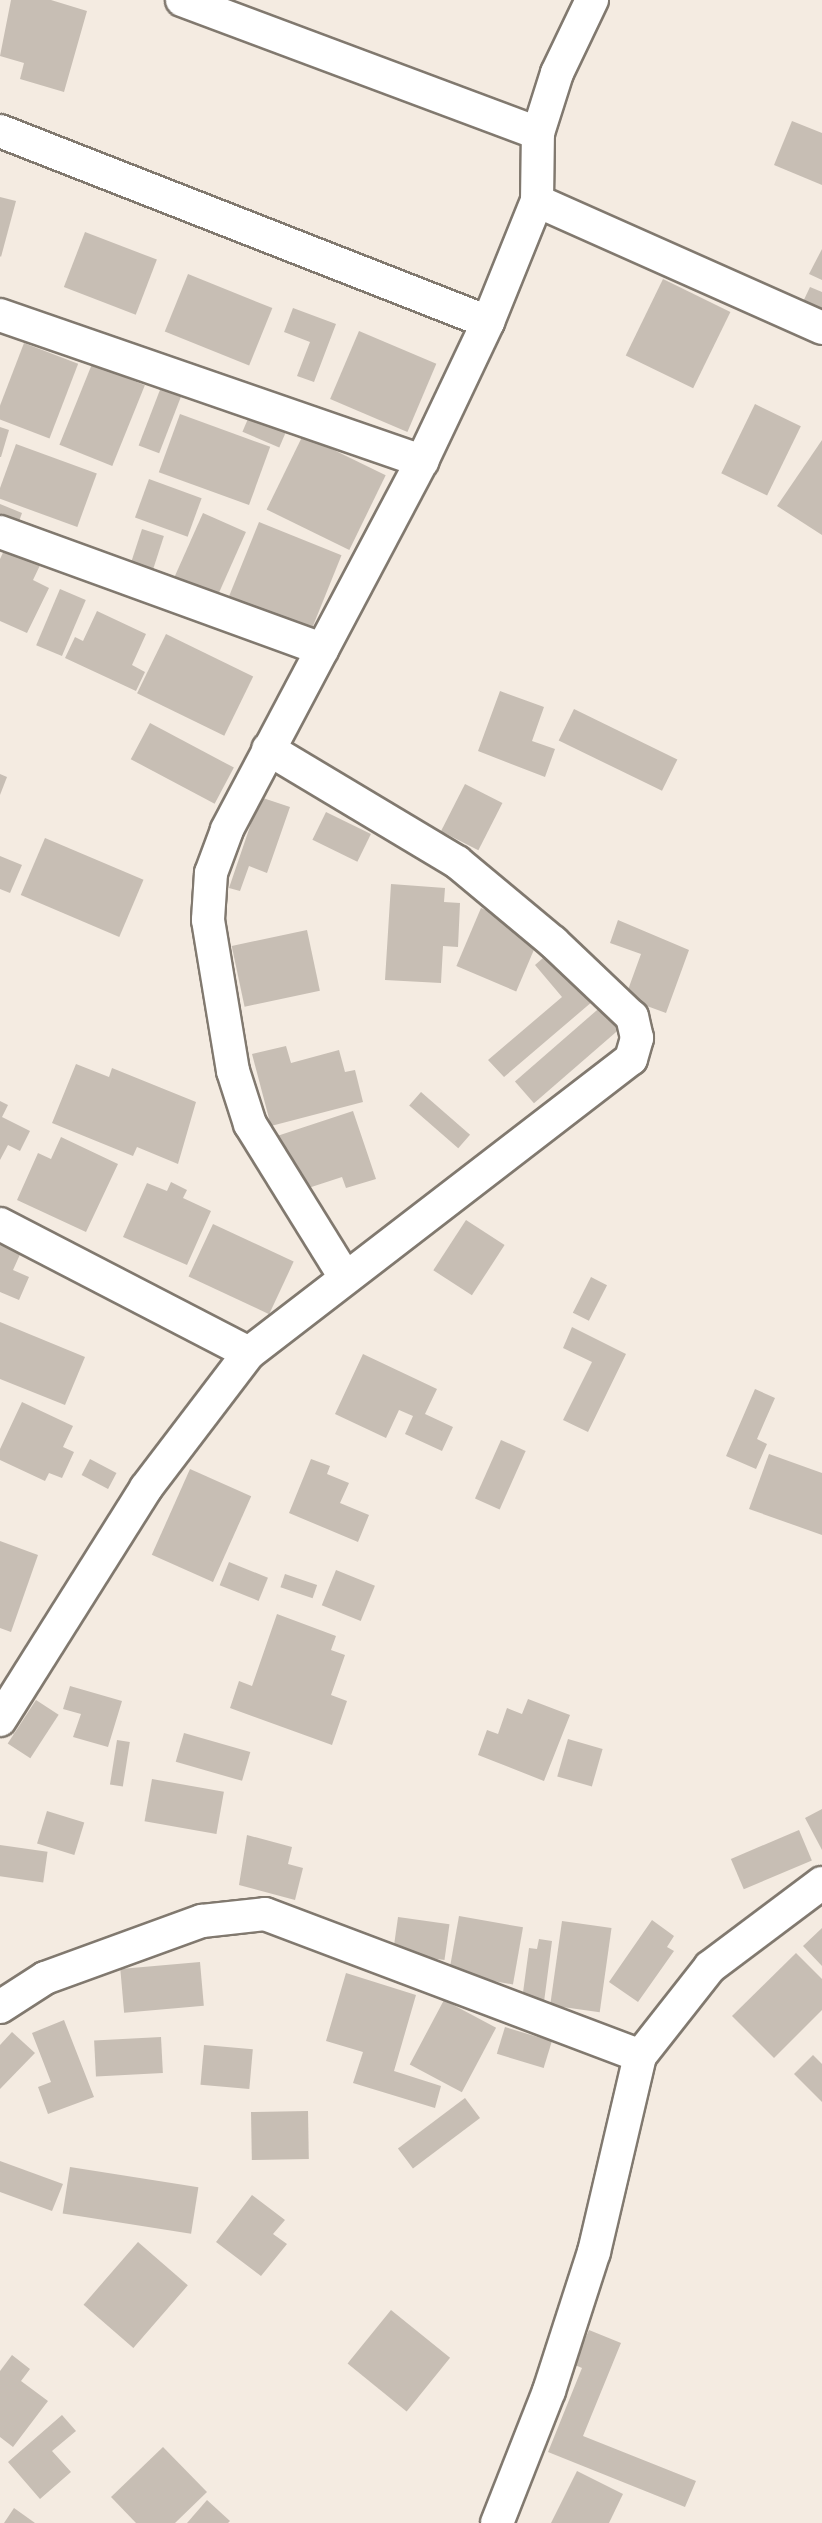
<!DOCTYPE html>
<style>
body{margin:0}
#map{position:relative;width:822px;height:2523px;overflow:hidden;background:#f4ebe1;font-family:"Fira Sans Condensed",sans-serif}
div>[style]{position:absolute}
.building>*{inset:0;background:#c7beb4;transform-origin:0 0}
.roads{filter:drop-shadow(2px 0 #81796f) drop-shadow(-2px 0 #81796f) drop-shadow(0 2px #81796f) drop-shadow(0 -2px #81796f)}
.minor>*{height:32px;margin:-16px;padding:0 16px;transform-origin:16px;border-radius:16px;background:#fff}
span{translate:-50% -50%;white-space:nowrap;text-align:center;line-height:1.15;-webkit-text-stroke:6px #f4ebe1;paint-order:stroke}
</style>
<div id="map">
<div class="building">
<i style="clip-path:polygon(11px 0,51px 0,87px 11px,64px 92px,20px 79px,24px 63px,0 56px)"></i>
<i style="clip-path:polygon(792px 121px,822px 133px,822px 185px,774px 165px)"></i>
<i style="clip-path:polygon(0 197px,16px 201px,1px 257px,0 256px)"></i>
<i style="left:85px;top:232px;width:77px;height:59px;rotate:21deg"></i>
<i style="clip-path:polygon(822px 249px,822px 280px,809px 274px)"></i>
<i style="left:188px;top:274px;width:91px;height:62px;rotate:22deg"></i>
<i style="left:663px;top:279px;width:75px;height:85px;rotate:26deg"></i>
<i style="clip-path:polygon(810px 287px,822px 292px,822px 316px,801px 306px)"></i>
<i style="clip-path:polygon(293px 308px,336px 324px,314px 382px,297px 376px,310px 342px,284px 332px)"></i>
<i style="left:359px;top:331px;width:84px;height:74px;rotate:23deg"></i>
<i style="left:24px;top:343px;width:58px;height:80px;rotate:21deg"></i>
<i style="left:92px;top:364px;width:57px;height:87px;rotate:22deg"></i>
<i style="left:163px;top:382px;width:22px;height:68px;rotate:21deg"></i>
<i style="left:755px;top:404px;width:51px;height:77px;rotate:26deg"></i>
<i style="left:253px;top:407px;width:40px;height:27px;rotate:23deg"></i>
<i style="left:180px;top:414px;width:96px;height:62px;rotate:20deg"></i>
<i style="clip-path:polygon(0 427px,9px 430px,1px 457px,0 457px)"></i>
<i style="left:303px;top:435px;width:92px;height:83px;rotate:26deg"></i>
<i style="clip-path:polygon(822px 440px,822px 535px,777px 506px)"></i>
<i style="left:16px;top:444px;width:86px;height:57px;rotate:20deg"></i>
<i style="left:149px;top:479px;width:56px;height:41px;rotate:20deg"></i>
<i style="clip-path:polygon(0 504px,22px 513px,16px 530px,0 523px)"></i>
<i style="left:203px;top:513px;width:47px;height:77px;rotate:24deg"></i>
<i style="left:259px;top:522px;width:89px;height:80px;rotate:22deg"></i>
<i style="left:142px;top:529px;width:23px;height:34px;rotate:18deg"></i>
<i style="clip-path:polygon(8px 542px,43px 559px,33px 580px,49px 588px,27px 633px,0 621px,0 559px)"></i>
<i style="left:60px;top:589px;width:28px;height:61px;rotate:23deg"></i>
<i style="clip-path:polygon(97px 611px,146px 634px,132px 665px,145px 672px,136px 691px,65px 658px,75px 637px,83px 641px)"></i>
<i style="left:166px;top:634px;width:97px;height:66px;rotate:26deg"></i>
<i style="clip-path:polygon(500px 691px,544px 707px,532px 741px,555px 749px,545px 777px,478px 751px)"></i>
<i style="left:574px;top:709px;width:115px;height:35px;rotate:26deg"></i>
<i style="left:150px;top:723px;width:95px;height:41px;rotate:28deg"></i>
<i style="clip-path:polygon(0 774px,7px 777px,0 795px)"></i>
<i style="left:465px;top:784px;width:42px;height:53px;rotate:27deg"></i>
<i style="clip-path:polygon(260px 797px,290px 807px,267px 873px,249px 866px,240px 891px,229px 888px)"></i>
<i style="left:326px;top:812px;width:50px;height:31px;rotate:26deg"></i>
<i style="left:45px;top:838px;width:107px;height:62px;rotate:23deg"></i>
<i style="clip-path:polygon(0 856px,22px 865px,10px 893px,0 889px)"></i>
<i style="clip-path:polygon(391px 884px,445px 888px,444px 902px,460px 903px,458px 947px,443px 946px,441px 983px,385px 980px)"></i>
<i style="left:481px;top:908px;width:65px;height:63px;rotate:23deg"></i>
<i style="clip-path:polygon(618px 920px,689px 950px,666px 1013px,625px 998px,641px 954px,610px 943px)"></i>
<i style="left:307px;top:930px;width:62px;height:77px;rotate:78deg"></i>
<i style="clip-path:polygon(551px 951px,593px 1001px,504px 1077px,488px 1060px,562px 997px,535px 965px)"></i>
<i style="left:604px;top:1004px;width:29px;height:118px;rotate:49deg"></i>
<i style="clip-path:polygon(286px 1046px,291px 1063px,339px 1050px,345px 1072px,355px 1070px,363px 1102px,271px 1126px,252px 1054px)"></i>
<i style="clip-path:polygon(76px 1064px,109px 1077px,112px 1068px,196px 1102px,178px 1164px,137px 1147px,133px 1156px,52px 1123px)"></i>
<i style="left:421px;top:1092px;width:65px;height:18px;rotate:41deg"></i>
<i style="clip-path:polygon(0 1101px,8px 1105px,2px 1117px,30px 1131px,20px 1151px,8px 1145px,0 1160px)"></i>
<i style="clip-path:polygon(353px 1111px,376px 1179px,346px 1188px,342px 1177px,293px 1193px,274px 1137px)"></i>
<i style="clip-path:polygon(61px 1137px,118px 1164px,86px 1232px,17px 1200px,38px 1153px,51px 1159px)"></i>
<i style="clip-path:polygon(171px 1182px,187px 1190px,183px 1198px,211px 1211px,187px 1265px,123px 1237px,147px 1183px,167px 1191px)"></i>
<i style="left:466px;top:1220px;width:46px;height:60px;rotate:33deg"></i>
<i style="left:213px;top:1224px;width:89px;height:58px;rotate:25deg"></i>
<i style="clip-path:polygon(0 1240px,22px 1250px,13px 1270px,29px 1277px,19px 1300px,0 1292px)"></i>
<i style="left:591px;top:1277px;width:18px;height:40px;rotate:27deg"></i>
<i style="clip-path:polygon(0 1322px,85px 1357px,65px 1405px,0 1379px)"></i>
<i style="clip-path:polygon(572px 1327px,626px 1354px,588px 1432px,563px 1420px,592px 1362px,563px 1348px)"></i>
<i style="clip-path:polygon(363px 1354px,437px 1389px,425px 1414px,453px 1427px,442px 1451px,405px 1434px,413px 1416px,399px 1410px,386px 1438px,335px 1414px)"></i>
<i style="clip-path:polygon(755px 1389px,775px 1398px,757px 1439px,767px 1444px,756px 1469px,726px 1456px)"></i>
<i style="clip-path:polygon(22px 1402px,73px 1426px,63px 1447px,74px 1452px,62px 1478px,49px 1473px,45px 1481px,0 1460px,0 1449px)"></i>
<i style="left:501px;top:1440px;width:27px;height:64px;rotate:24deg"></i>
<i style="clip-path:polygon(769px 1454px,822px 1473px,822px 1535px,749px 1509px)"></i>
<i style="left:90px;top:1459px;width:30px;height:18px;rotate:28deg"></i>
<i style="clip-path:polygon(311px 1459px,330px 1466px,327px 1474px,349px 1483px,340px 1503px,369px 1515px,358px 1542px,289px 1513px)"></i>
<i style="left:190px;top:1469px;width:67px;height:94px;rotate:24deg"></i>
<i style="clip-path:polygon(0 1541px,38px 1555px,11px 1632px,0 1628px)"></i>
<i style="left:229px;top:1562px;width:42px;height:25px;rotate:22deg"></i>
<i style="left:336px;top:1570px;width:42px;height:38px;rotate:22deg"></i>
<i style="left:285px;top:1574px;width:34px;height:14px;rotate:19deg"></i>
<i style="clip-path:polygon(277px 1614px,336px 1636px,331px 1650px,345px 1655px,331px 1695px,347px 1701px,332px 1745px,230px 1708px,239px 1681px,252px 1686px)"></i>
<i style="clip-path:polygon(70px 1686px,122px 1701px,108px 1747px,73px 1737px,81px 1714px,63px 1709px)"></i>
<i style="clip-path:polygon(528px 1699px,570px 1715px,544px 1781px,478px 1755px,487px 1730px,498px 1734px,507px 1708px,522px 1714px)"></i>
<i style="left:36px;top:1700px;width:27px;height:52px;rotate:33deg"></i>
<i style="left:184px;top:1733px;width:69px;height:30px;rotate:16deg"></i>
<i style="left:568px;top:1739px;width:36px;height:39px;rotate:16deg"></i>
<i style="left:117px;top:1740px;width:13px;height:45px;rotate:9deg"></i>
<i style="left:152px;top:1779px;width:73px;height:43px;rotate:10deg"></i>
<i style="clip-path:polygon(822px 1809px,822px 1850px,805px 1818px)"></i>
<i style="left:47px;top:1811px;width:39px;height:34px;rotate:17deg"></i>
<i style="left:799px;top:1830px;width:33px;height:74px;rotate:67deg"></i>
<i style="clip-path:polygon(247px 1835px,292px 1847px,288px 1864px,303px 1868px,295px 1900px,239px 1885px)"></i>
<i style="left:0;top:1845px;width:48px;height:31px;rotate:8deg"></i>
<i style="left:459px;top:1916px;width:65px;height:58px;rotate:10deg"></i>
<i style="left:398px;top:1917px;width:52px;height:36px;rotate:8deg"></i>
<i style="clip-path:polygon(652px 1920px,674px 1936px,667px 1947px,674px 1951px,638px 2002px,609px 1982px)"></i>
<i style="left:562px;top:1921px;width:50px;height:85px;rotate:8deg"></i>
<i style="clip-path:polygon(822px 1928px,822px 1966px,803px 1946px)"></i>
<i style="clip-path:polygon(539px 1939px,552px 1941px,544px 2002px,522px 2000px,529px 1948px,537px 1949px)"></i>
<i style="clip-path:polygon(796px 1953px,822px 1979px,822px 2010px,774px 2058px,732px 2016px)"></i>
<i style="left:200px;top:1962px;width:44px;height:80px;rotate:85deg"></i>
<i style="clip-path:polygon(346px 1973px,416px 1995px,394px 2071px,441px 2086px,435px 2108px,353px 2083px,363px 2052px,326px 2041px)"></i>
<i style="left:444px;top:2000px;width:59px;height:73px;rotate:28deg"></i>
<i style="clip-path:polygon(64px 2020px,94px 2097px,48px 2114px,38px 2087px,51px 2082px,32px 2033px)"></i>
<i style="left:505px;top:2027px;width:49px;height:28px;rotate:17deg"></i>
<i style="clip-path:polygon(12px 2032px,35px 2053px,0 2089px,0 2045px)"></i>
<i style="left:161px;top:2037px;width:36px;height:67px;rotate:87deg"></i>
<i style="left:204px;top:2045px;width:49px;height:40px;rotate:5deg"></i>
<i style="clip-path:polygon(813px 2055px,822px 2064px,822px 2102px,794px 2074px)"></i>
<i style="left:465px;top:2098px;width:25px;height:84px;rotate:53deg"></i>
<i style="left:308px;top:2111px;width:48px;height:57px;rotate:89deg"></i>
<i style="clip-path:polygon(0 2161px,63px 2184px,52px 2211px,0 2192px)"></i>
<i style="left:70px;top:2167px;width:130px;height:47px;rotate:9deg"></i>
<i style="clip-path:polygon(252px 2195px,285px 2220px,273px 2234px,287px 2244px,261px 2276px,216px 2242px)"></i>
<i style="left:138px;top:2242px;width:66px;height:83px;rotate:41deg"></i>
<i style="left:391px;top:2310px;width:76px;height:69px;rotate:39deg"></i>
<i style="clip-path:polygon(589px 2330px,621px 2343px,583px 2436px,696px 2481px,685px 2507px,548px 2452px,582px 2368px,568px 2362px,578px 2338px,584px 2341px)"></i>
<i style="clip-path:polygon(12px 2355px,30px 2369px,21px 2381px,48px 2401px,13px 2447px,0 2437px,0 2371px)"></i>
<i style="clip-path:polygon(62px 2415px,76px 2431px,52px 2451px,71px 2472px,40px 2499px,8px 2462px)"></i>
<i style="clip-path:polygon(163px 2447px,207px 2492px,175px 2523px,136px 2523px,111px 2497px)"></i>
<i style="clip-path:polygon(577px 2471px,623px 2494px,609px 2523px,551px 2523px)"></i>
<i style="clip-path:polygon(207px 2500px,230px 2521px,228px 2523px,187px 2523px)"></i>
<i style="clip-path:polygon(14px 2508px,35px 2523px,4px 2523px)"></i>
</div>
<div class="roads">
<div class="minor">
<i style="left:182px;top:0;width:380px;rotate:20.5deg"></i>
<i style="left:0;top:131px;width:524px;rotate:21.38deg"></i>
<i style="left:488px;top:322px;width:154px;rotate:115.4deg"></i>
<i style="left:422px;top:461px;width:417px;rotate:117.9deg"></i>
<i style="left:227px;top:830px;width:46px;rotate:110.4deg"></i>
<i style="left:211px;top:873px;width:47px;rotate:93.7deg"></i>
<i style="left:208px;top:920px;width:153px;rotate:80.6deg"></i>
<i style="left:233px;top:1071px;width:56px;rotate:72.2deg"></i>
<i style="left:250px;top:1124px;width:180px;rotate:58.2deg"></i>
<i style="left:537px;top:201px;width:312px;rotate:24deg"></i>
<i style="left:0;top:315px;width:447px;rotate:19.1deg"></i>
<i style="left:488px;top:322px;width:131px;rotate:-68deg"></i>
<i style="left:537px;top:201px;width:68px;rotate:-89.2deg"></i>
<i style="left:538px;top:133px;width:63px;rotate:-72.4deg"></i>
<i style="left:557px;top:73px;width:81px;rotate:-64.4deg"></i>
<i style="left:0;top:532px;width:343px;rotate:20deg"></i>
<i style="left:0;top:1224px;width:280px;rotate:27.4deg"></i>
<i style="left:0;top:1720px;width:274px;rotate:-57.8deg"></i>
<i style="left:146px;top:1488px;width:170px;rotate:-52.7deg"></i>
<i style="left:249px;top:1353px;width:482px;rotate:-37.6deg"></i>
<i style="left:631px;top:1059px;width:22px;rotate:-74deg"></i>
<i style="left:637px;top:1038px;width:22px;rotate:-103deg"></i>
<i style="left:632px;top:1017px;width:109px;rotate:-136.5deg"></i>
<i style="left:553px;top:942px;width:125px;rotate:-140.2deg"></i>
<i style="left:457px;top:862px;width:220px;rotate:-149.1deg"></i>
<i style="left:0;top:2007px;width:54px;rotate:-32.8deg"></i>
<i style="left:45px;top:1978px;width:167px;rotate:-20deg"></i>
<i style="left:202px;top:1921px;width:63px;rotate:-6.3deg"></i>
<i style="left:265px;top:1914px;width:401px;rotate:20.7deg"></i>
<i style="left:497px;top:2523px;width:142px;rotate:-68.5deg"></i>
<i style="left:549px;top:2391px;width:146px;rotate:-72.1deg"></i>
<i style="left:594px;top:2252px;width:201px;rotate:-76.8deg"></i>
<i style="left:640px;top:2056px;width:113px;rotate:-51.8deg"></i>
<i style="left:710px;top:1967px;width:140px;rotate:-36.9deg"></i>
</div>
</div>
</div>
